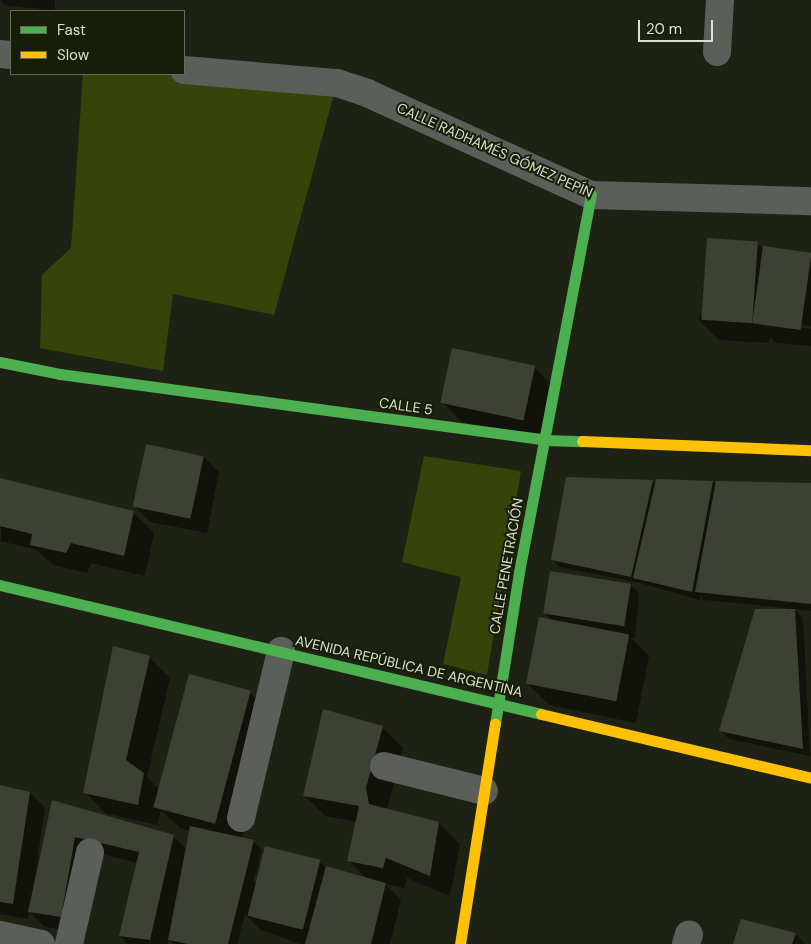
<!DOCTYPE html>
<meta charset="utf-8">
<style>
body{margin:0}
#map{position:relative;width:811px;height:944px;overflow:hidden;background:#1e2215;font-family:"DM Sans",sans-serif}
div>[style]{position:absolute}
.green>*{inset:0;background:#364309}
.shadow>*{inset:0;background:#0007}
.building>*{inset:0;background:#3d4034;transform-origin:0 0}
.street>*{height:28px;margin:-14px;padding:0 14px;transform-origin:14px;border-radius:14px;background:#5c5e59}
.fast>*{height:11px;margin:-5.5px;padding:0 5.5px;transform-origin:5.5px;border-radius:5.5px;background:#4caf50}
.slow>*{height:11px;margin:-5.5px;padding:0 5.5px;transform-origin:5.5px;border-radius:5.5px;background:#ffc107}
span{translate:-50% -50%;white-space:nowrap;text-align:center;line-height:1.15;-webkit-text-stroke:4px #171d07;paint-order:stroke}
.street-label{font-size:14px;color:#dbe0d2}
.legend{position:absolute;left:10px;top:10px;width:175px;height:65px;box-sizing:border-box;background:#171d07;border:1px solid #656b58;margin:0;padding:6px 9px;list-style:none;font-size:15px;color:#dbe0d2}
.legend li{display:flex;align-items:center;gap:10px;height:25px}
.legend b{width:25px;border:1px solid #656b58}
.scale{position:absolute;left:638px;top:20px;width:75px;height:22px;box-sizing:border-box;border:2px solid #dbe0d2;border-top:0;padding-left:6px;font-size:15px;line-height:18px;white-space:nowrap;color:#dbe0d2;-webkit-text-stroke:4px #171d07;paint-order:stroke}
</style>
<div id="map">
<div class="green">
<i style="clip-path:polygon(83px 74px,184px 74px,337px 83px,274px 315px,173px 294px,163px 371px,40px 348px,42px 275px,71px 248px)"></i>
<i style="clip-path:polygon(424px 456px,521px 471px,487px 675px,443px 664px,461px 577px,402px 562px)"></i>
</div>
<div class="shadow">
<i style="clip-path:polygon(0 0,55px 0,55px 11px,5px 5px)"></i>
<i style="clip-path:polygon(757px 244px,764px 250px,764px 247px,811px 255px,811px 326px,776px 324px,811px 329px,811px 346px,776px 343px,770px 337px,769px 343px,719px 340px,698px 319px)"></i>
<i style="clip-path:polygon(534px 367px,555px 388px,543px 440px,462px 422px,441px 401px)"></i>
<i style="clip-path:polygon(204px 457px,219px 472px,207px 533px,150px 522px,134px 506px)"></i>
<i style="clip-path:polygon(0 479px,133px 512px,154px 533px,145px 576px,91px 563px,87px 573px,53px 565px,37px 550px,1px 541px)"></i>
<i style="clip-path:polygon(657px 480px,713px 482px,716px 485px,811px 485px,811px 611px,794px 609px,803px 618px,810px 756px,729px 739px,721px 731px,786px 608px,704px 600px,700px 596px,700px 600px,640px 583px,560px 567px,552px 559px,652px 481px,656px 485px)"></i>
<i style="clip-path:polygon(631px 585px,639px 593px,635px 638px,630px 637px,649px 656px,636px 723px,549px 705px,528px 684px,552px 621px,544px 612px)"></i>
<i style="clip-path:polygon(149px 657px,170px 678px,147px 777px,162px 792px,250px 693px,271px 713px,242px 839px,254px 842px,262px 850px,253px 883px,319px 861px,327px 869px,367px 879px,348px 860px,357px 822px,325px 816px,304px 795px,382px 727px,403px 748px,387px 810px,439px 823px,460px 844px,450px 896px,407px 878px,404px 888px,385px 884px,401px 900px,390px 944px,301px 944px,261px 930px,245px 914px,237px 944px,174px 944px,169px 939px,167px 944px,128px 944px,120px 936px,138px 863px,90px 851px,76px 932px,45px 927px,29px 912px,28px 919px,0 914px,0 787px,30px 793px,45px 808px,35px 875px,52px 802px,173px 836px,187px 850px,190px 831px,180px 828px,161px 810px,158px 825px,105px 813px,85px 792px)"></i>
<i style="clip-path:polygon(795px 934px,805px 944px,734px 944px)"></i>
</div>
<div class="building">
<i style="left:707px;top:238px;width:51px;height:82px;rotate:4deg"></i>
<i style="left:763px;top:246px;width:49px;height:78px;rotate:8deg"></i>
<i style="left:452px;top:348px;width:85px;height:56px;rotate:12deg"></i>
<i style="left:146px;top:444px;width:59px;height:64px;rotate:12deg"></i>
<i style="clip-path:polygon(566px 477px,653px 480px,631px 577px,551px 560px)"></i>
<i style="clip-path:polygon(0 478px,134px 511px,124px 556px,71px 543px,66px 553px,30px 545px,32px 534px,0 526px)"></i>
<i style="clip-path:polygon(656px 479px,713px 481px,692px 592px,633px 578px)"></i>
<i style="clip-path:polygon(716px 481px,811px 483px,811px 604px,695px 592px)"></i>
<i style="left:550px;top:571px;width:82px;height:43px;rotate:9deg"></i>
<i style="clip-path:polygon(755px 609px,795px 609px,803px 749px,719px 731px)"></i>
<i style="left:539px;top:617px;width:92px;height:68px;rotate:11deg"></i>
<i style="clip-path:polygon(113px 646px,150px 656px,126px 760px,144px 773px,138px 805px,83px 793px)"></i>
<i style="left:189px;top:674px;width:64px;height:138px;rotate:15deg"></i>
<i style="clip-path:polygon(323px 709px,383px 726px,366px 788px,369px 804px,439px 822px,430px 876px,386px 858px,383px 868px,347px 861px,359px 806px,303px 796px)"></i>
<i style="clip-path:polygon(0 785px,30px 792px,13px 904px,0 902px)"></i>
<i style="clip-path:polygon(52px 800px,174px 835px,150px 940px,119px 936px,139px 852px,75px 837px,61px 917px,28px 912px)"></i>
<i style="clip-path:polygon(190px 826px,254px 840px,228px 944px,188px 944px,168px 940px)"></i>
<i style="left:265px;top:846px;width:57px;height:72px;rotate:14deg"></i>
<i style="clip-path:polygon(326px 866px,386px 883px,371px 944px,305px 944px)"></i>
<i style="clip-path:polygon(741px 919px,796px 933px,792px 944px,733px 944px)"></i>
</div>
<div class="street">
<i style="left:717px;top:52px;width:52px;rotate:-86.7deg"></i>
<i style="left:0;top:54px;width:11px;rotate:5deg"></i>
<i style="left:184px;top:70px;width:154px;rotate:4.9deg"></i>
<i style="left:337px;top:83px;width:32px;rotate:18deg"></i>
<i style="left:367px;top:93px;width:246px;rotate:24.5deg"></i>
<i style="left:591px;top:195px;width:220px;rotate:1.6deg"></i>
<i style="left:384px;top:766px;width:103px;rotate:14deg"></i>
<i style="left:241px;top:818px;width:172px;rotate:-76.5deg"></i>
<i style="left:0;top:935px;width:42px;rotate:12.4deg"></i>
<i style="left:69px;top:944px;width:94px;rotate:-77.1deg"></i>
<i style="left:686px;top:944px;width:10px;rotate:-73deg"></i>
</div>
<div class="fast">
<i style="left:0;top:362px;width:61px;rotate:11.3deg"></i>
<i style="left:60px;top:374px;width:489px;rotate:7.7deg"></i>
<i style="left:545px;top:440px;width:37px;rotate:2deg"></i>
<i style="left:0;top:585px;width:556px;rotate:13.41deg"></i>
<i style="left:495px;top:724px;width:154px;rotate:-81deg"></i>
<i style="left:519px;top:572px;width:384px;rotate:-79.2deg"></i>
</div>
<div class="slow">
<i style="left:582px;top:441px;width:229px;rotate:2.3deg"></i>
<i style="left:541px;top:714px;width:277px;rotate:13.3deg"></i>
<i style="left:460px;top:944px;width:223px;rotate:-81deg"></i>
</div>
<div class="street-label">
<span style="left:495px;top:150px;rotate:24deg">CALLE RADHAMÉS GÓMEZ PEPÍN</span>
<span style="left:406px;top:406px;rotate:8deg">CALLE 5</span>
<span style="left:506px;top:566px;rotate:-80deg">CALLE PENETRACIÓN</span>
<span style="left:409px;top:666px;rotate:13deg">AVENIDA REPÚBLICA DE ARGENTINA</span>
</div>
<ul class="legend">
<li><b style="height:6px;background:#4caf50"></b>Fast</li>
<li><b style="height:6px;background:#ffc107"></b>Slow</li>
</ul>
<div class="scale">20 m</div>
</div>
